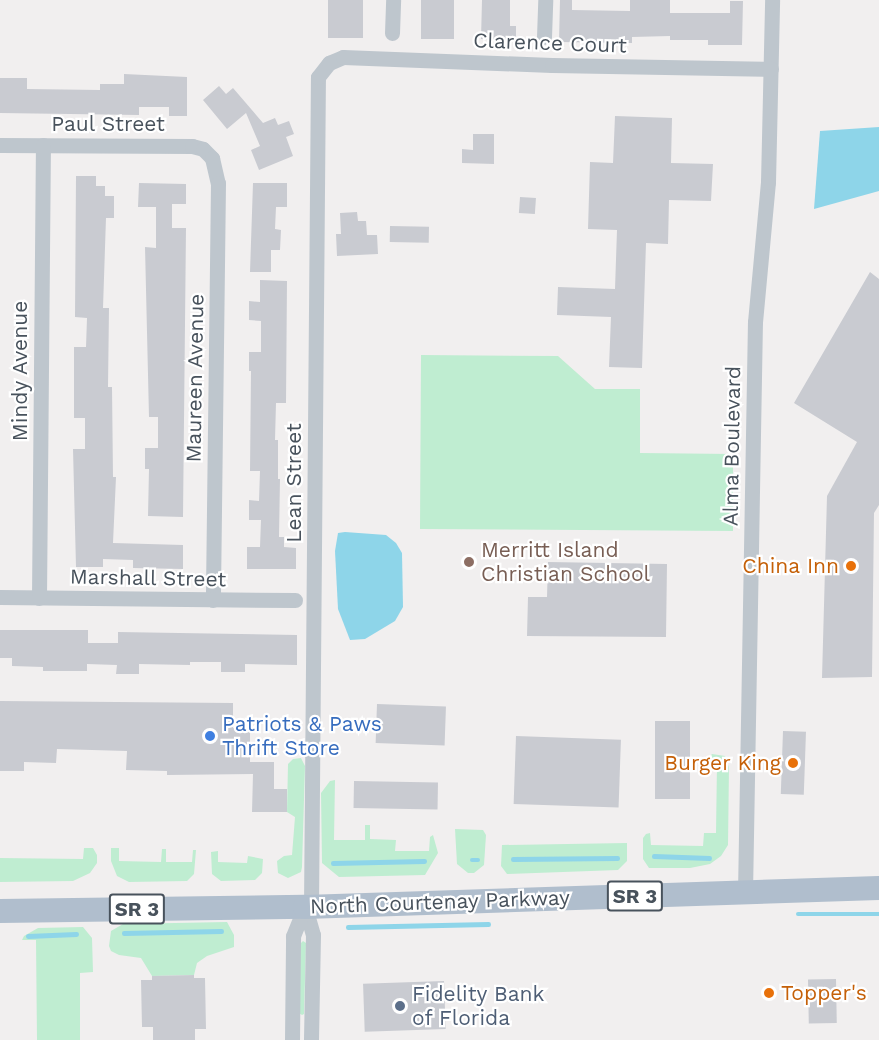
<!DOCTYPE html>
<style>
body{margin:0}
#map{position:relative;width:879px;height:1040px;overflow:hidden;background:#f1efef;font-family:"Work Sans",sans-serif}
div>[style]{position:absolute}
.green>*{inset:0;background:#bfedd1}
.water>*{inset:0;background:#8ed5e9}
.stream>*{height:4.5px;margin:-2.25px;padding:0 2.25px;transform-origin:2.25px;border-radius:2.25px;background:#8ed5e9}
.building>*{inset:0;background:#c9cbd1;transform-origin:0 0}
.minor>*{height:15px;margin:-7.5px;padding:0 7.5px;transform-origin:7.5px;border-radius:7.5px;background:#bec6cd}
.primary>*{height:24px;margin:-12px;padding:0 12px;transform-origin:12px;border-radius:12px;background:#b0becd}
.dots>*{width:16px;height:16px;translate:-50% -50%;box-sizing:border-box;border:3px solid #fff;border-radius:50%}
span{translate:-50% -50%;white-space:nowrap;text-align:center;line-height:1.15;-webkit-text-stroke:4.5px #fff;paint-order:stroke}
.shield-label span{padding:2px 4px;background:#fff;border:2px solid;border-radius:4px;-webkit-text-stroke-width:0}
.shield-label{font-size:20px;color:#48525c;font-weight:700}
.street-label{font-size:21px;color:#48525c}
.education-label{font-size:21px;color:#785e54}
.left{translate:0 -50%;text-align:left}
.food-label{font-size:21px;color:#c56008}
.right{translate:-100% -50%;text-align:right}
.shop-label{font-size:21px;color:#366cbe}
.service-label{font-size:21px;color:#4e5e75}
</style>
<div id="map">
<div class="green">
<i style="clip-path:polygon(421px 355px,558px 356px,595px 389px,640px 389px,640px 453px,733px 454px,733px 531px,420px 529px)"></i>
<i style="clip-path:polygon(712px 754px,725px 756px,729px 767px,728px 845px,721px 856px,710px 864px,690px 868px,649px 868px,643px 859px,643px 838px,646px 834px,650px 833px,651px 845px,703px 846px,704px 833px,716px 833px,717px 763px,705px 762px)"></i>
<i style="clip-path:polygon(301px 758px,305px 766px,302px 867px,301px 872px,288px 878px,278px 873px,277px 861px,284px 856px,292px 855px,295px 817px,287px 812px,288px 764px,293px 759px)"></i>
<i style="clip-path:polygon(335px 780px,334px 840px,365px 840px,365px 825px,370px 825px,370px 839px,396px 840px,395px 851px,429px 851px,430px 837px,433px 835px,438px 853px,425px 875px,339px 877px,322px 863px,321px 793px,330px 781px)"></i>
<i style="clip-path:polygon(455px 829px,483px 830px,486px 835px,484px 865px,474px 873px,468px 873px,457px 864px)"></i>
<i style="clip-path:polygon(627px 843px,627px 861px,618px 870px,507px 874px,501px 866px,502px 845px)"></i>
<i style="clip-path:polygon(84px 848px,93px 848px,97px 855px,97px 863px,90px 873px,73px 881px,0 882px,0 858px,83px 859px)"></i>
<i style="clip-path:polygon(111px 848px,119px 848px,119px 861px,161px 862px,162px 849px,166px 849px,166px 862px,192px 862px,193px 850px,196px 850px,194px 874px,187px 881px,129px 882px,117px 876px,111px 861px)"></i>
<i style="clip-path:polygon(218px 851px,218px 862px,247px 863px,248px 856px,263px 859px,262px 873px,255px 880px,221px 881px,212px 874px,211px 852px)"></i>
<i style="clip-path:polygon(227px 922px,234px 935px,234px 947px,207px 956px,197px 963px,194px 975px,152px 976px,141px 958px,119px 955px,111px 951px,109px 946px,111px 931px,123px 924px)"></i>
<i style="clip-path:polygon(83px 927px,92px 938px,93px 972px,80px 973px,80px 1040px,37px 1040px,36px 940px,22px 940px,24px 936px,38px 928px)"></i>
<i style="clip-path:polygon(303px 941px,306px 943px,304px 1014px,302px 1015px,299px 1013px,299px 945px)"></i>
</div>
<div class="water">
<i style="clip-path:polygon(879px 127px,879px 191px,814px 209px,820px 131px)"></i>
<i style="clip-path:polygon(345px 532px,386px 535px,396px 543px,402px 553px,403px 607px,395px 621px,365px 639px,350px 640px,338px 609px,335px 551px,338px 533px)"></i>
</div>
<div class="stream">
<i style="left:654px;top:856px;width:55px;rotate:2.1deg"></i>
<i style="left:513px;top:859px;width:104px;rotate:-0.6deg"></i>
<i style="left:472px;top:860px;width:6px"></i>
<i style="left:333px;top:863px;width:91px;rotate:-1.3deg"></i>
<i style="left:798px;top:914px;width:81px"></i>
<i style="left:348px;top:927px;width:140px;rotate:-1.2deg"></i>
<i style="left:124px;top:933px;width:97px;rotate:-1.2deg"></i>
<i style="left:28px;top:936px;width:48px;rotate:-2.4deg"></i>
</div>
<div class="building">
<i style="left:328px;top:0;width:35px;height:38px"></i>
<i style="left:421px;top:0;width:33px;height:39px"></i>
<i style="clip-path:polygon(482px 0,510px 0,510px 26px,516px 26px,516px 41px,481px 39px)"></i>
<i style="clip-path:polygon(560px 0,572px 0,572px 10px,630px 11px,630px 0,670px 0,670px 13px,730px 13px,730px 1px,743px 1px,742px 45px,708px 45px,708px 40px,670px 40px,670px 36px,632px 37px,632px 43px,559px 42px)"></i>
<i style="clip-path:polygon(124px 74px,187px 77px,187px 116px,169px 116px,169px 107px,139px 107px,139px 115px,0 113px,0 78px,27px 78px,27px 89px,100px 90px,100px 84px,124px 84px)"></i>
<i style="clip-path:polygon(219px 86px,226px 94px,233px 88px,263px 123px,275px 118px,278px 125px,289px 121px,294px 134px,286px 137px,293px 156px,259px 170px,251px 150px,260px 146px,246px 113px,227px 129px,203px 100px)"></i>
<i style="clip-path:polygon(615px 116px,672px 118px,671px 163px,713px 164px,711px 201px,669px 200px,668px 244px,646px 243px,642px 368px,609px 367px,611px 317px,557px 315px,558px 287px,615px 289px,617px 230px,588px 229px,590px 162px,613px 163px)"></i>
<i style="clip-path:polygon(473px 134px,494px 134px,494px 164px,462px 163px,462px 149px,473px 150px)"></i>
<i style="clip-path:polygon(76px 176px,96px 176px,96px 186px,105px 186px,105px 196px,114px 196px,114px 218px,106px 218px,103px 308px,109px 308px,108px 387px,112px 387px,113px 477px,116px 477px,113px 543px,183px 545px,183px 569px,133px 568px,133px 560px,103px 559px,103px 567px,76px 567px,73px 449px,85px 449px,85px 418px,74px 418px,74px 347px,86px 347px,87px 318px,75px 317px)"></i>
<i style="clip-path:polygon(139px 183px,186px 184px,186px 204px,172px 204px,172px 228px,186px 228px,183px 517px,148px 516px,149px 469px,145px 469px,145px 448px,158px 448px,158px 417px,149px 417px,145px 247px,156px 248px,156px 207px,138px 207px)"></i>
<i style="clip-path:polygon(253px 183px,287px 183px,287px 207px,276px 207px,275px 229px,281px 230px,280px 250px,271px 250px,271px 272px,250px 272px)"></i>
<i style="left:520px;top:197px;width:16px;height:16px;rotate:4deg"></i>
<i style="clip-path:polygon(357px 212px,358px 221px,366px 221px,367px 235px,377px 235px,378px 254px,337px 256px,336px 234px,341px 234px,340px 213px)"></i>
<i style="left:390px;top:226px;width:39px;height:16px;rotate:1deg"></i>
<i style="clip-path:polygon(870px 272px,879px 279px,879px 505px,874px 513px,872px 677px,822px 678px,827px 496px,857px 442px,794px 403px)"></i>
<i style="clip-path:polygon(260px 280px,287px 281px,286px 403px,276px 403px,275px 440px,278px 440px,278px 479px,280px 479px,279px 537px,284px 537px,284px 547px,296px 548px,296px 569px,247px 569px,247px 547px,260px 547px,261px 520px,249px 520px,249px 500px,259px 501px,260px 471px,250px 471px,251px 371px,249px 371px,249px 352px,261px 352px,261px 321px,249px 320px,249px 301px,260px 302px)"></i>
<i style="clip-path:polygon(548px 562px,667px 564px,666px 637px,527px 636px,528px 597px,547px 597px)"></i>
<i style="clip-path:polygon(0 630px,88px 630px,88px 643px,118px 643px,118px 632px,297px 635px,297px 665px,245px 664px,245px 672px,221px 672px,221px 662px,190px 662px,190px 665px,139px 664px,139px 674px,116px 674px,117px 665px,87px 664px,87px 671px,43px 671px,43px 667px,12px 666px,12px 658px,0 658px)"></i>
<i style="clip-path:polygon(0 701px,233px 703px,233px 728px,250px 728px,250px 762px,274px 762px,274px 789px,287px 789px,287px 812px,252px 812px,253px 774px,167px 775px,167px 771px,126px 770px,127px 751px,57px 749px,56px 763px,24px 762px,24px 771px,0 771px)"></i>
<i style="left:377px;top:704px;width:69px;height:39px;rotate:2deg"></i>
<i style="left:655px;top:721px;width:35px;height:78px"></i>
<i style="left:783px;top:731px;width:23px;height:63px;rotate:2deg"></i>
<i style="left:516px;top:736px;width:105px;height:68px;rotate:2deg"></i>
<i style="left:354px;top:781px;width:84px;height:27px;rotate:1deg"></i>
<i style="clip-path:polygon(194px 975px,194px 978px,205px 978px,206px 1029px,195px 1029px,195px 1040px,153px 1040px,153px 1027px,142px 1027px,141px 980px,152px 980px,152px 976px)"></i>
<i style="left:836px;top:979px;width:44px;height:28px;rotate:89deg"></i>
<i style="left:444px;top:981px;width:48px;height:81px;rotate:88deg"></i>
</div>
<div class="minor">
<i style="left:392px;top:33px;width:33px;rotate:-88deg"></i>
<i style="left:544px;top:37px;width:37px;rotate:-88deg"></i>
<i style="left:0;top:145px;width:192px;rotate:0.3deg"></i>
<i style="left:192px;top:146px;width:11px;rotate:15deg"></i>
<i style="left:203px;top:149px;width:13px;rotate:45deg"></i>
<i style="left:212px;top:158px;width:26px;rotate:77deg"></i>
<i style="left:218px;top:183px;width:417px;rotate:90.7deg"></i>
<i style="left:0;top:597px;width:295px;rotate:0.6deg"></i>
<i style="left:39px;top:598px;width:453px;rotate:-89.5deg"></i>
<i style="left:745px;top:893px;width:571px;rotate:-89deg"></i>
<i style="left:755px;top:322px;width:141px;rotate:-84.7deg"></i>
<i style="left:768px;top:182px;width:182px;rotate:-88.7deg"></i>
<i style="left:305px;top:907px;width:29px;rotate:74deg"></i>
<i style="left:313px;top:935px;width:105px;rotate:91.1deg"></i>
<i style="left:311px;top:907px;width:830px;rotate:-89.52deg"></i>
<i style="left:318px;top:77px;width:18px;rotate:-52deg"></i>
<i style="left:329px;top:63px;width:15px;rotate:-23deg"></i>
<i style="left:343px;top:57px;width:209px;rotate:2.2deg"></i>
<i style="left:552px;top:65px;width:219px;rotate:1deg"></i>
<i style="left:292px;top:1040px;width:104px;rotate:-89.4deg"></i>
<i style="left:293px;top:936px;width:31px;rotate:-68deg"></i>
</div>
<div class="primary">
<i style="left:0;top:911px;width:305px;rotate:-0.8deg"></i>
<i style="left:305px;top:907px;width:574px;rotate:-1.9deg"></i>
</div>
<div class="dots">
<i style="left:469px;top:562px;background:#8d6e63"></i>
<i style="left:851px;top:566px;background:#e8710a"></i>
<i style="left:210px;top:736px;background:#3f7fe0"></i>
<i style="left:793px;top:763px;background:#e8710a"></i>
<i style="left:769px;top:993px;background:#e8710a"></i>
<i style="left:400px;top:1006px;background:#5c6f8a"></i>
</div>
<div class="shield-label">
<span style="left:635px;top:896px">SR 3</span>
<span style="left:137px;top:909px">SR 3</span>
</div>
<div class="street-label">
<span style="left:550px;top:43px;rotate:2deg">Clarence Court</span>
<span style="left:108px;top:124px">Paul Street</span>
<span style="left:20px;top:371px;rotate:-90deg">Mindy Avenue</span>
<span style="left:195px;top:378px;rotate:-89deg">Maureen Avenue</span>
<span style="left:732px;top:446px;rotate:-89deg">Alma Boulevard</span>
<span style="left:294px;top:483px;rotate:-90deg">Lean Street</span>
<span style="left:148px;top:578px;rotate:1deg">Marshall Street</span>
<span style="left:440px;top:902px;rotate:-2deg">North Courtenay Parkway</span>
</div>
<div class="education-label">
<span class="left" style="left:481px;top:562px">Merritt Island<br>Christian School</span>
</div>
<div class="food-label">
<span class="right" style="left:839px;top:566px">China Inn</span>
<span class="right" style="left:781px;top:763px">Burger King</span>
<span class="left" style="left:781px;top:993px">Topper's</span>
</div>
<div class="shop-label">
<span class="left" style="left:222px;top:736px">Patriots &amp; Paws<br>Thrift Store</span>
</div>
<div class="service-label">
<span class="left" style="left:412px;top:1006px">Fidelity Bank<br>of Florida</span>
</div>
</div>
